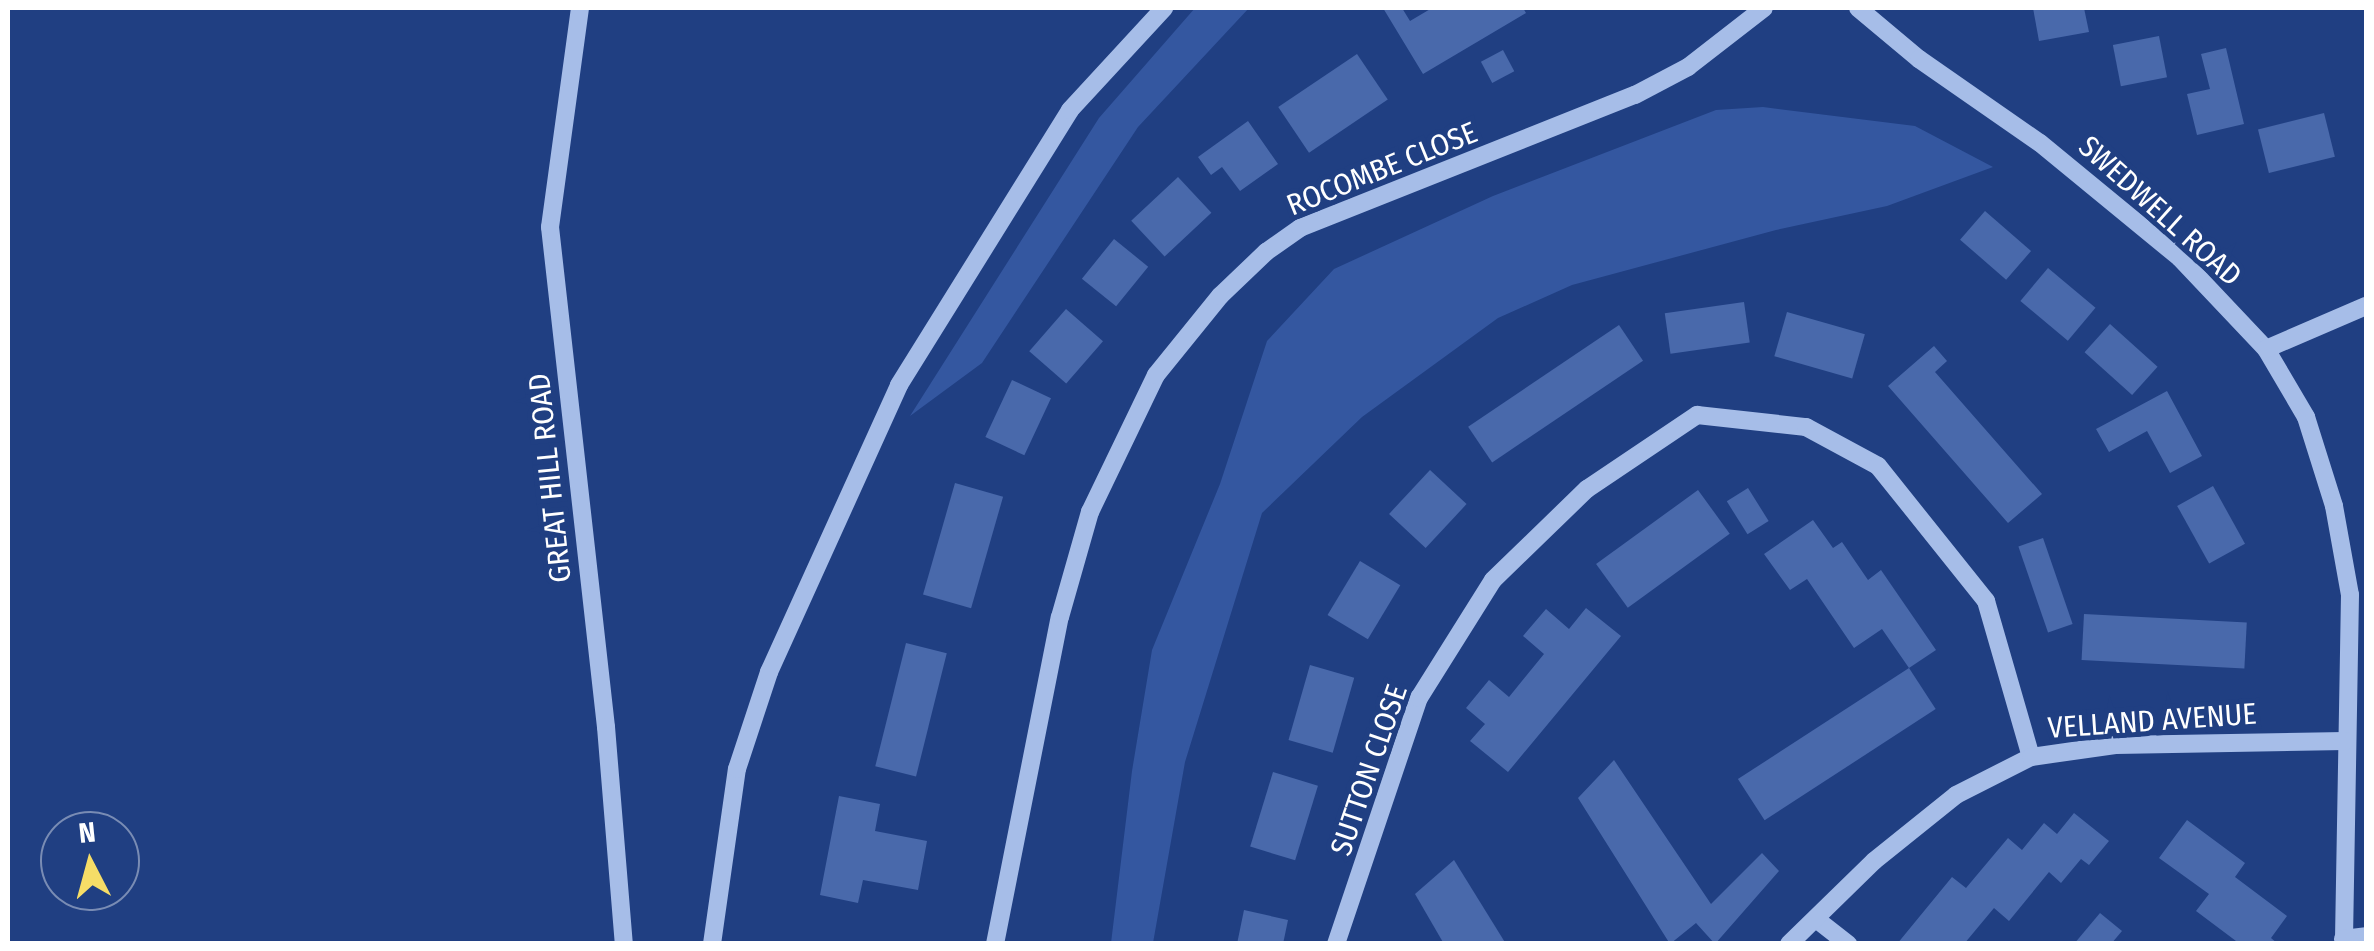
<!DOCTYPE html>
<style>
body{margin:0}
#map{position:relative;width:2374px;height:951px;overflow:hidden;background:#203f82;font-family:"Fira Sans Condensed",sans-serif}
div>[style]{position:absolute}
.green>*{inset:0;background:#3457a0}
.building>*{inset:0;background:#4969ab;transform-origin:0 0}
.minor>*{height:18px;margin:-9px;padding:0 9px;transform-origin:9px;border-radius:9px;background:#a6bde8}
span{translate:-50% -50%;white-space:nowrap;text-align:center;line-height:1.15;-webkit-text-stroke:10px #203f82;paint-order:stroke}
.street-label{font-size:30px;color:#fff}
.frame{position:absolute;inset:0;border:10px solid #fff;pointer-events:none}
.north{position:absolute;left:40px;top:811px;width:100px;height:100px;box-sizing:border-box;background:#203f82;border:2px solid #798cb4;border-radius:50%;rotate:354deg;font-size:28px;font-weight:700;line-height:40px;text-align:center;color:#fff}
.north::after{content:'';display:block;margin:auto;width:35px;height:45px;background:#f6dd67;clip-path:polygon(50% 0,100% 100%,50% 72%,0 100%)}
</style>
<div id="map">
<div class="green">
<i style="clip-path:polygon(1195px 8px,1249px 8px,1138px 127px,982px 363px,910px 416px,1099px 118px)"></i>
<i style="clip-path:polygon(1763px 107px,1915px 126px,1993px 167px,1887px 206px,1776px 230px,1572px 285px,1498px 318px,1362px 417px,1262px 513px,1185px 762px,1153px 943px,1111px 943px,1132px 771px,1152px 650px,1220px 484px,1267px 341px,1334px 269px,1493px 196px,1716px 110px)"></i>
</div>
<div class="building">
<i style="clip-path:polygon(1383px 8px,1402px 8px,1410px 21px,1432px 8px,1523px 8px,1526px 13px,1423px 74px)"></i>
<i style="clip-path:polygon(2033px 8px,2084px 8px,2089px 32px,2039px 41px)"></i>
<i style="left:2159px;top:36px;width:42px;height:47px;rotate:79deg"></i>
<i style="clip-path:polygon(2226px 48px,2244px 124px,2197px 135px,2187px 94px,2210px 89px,2201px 54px)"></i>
<i style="left:1503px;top:50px;width:24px;height:25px;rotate:62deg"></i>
<i style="left:1357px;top:54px;width:55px;height:95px;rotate:56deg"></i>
<i style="left:2324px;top:113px;width:45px;height:68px;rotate:76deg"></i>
<i style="clip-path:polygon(1248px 121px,1278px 164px,1240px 191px,1222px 167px,1211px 175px,1198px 157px)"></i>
<i style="left:1178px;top:177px;width:49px;height:64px;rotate:47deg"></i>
<i style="left:1985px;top:211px;width:61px;height:38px;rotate:41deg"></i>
<i style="left:1114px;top:239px;width:44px;height:51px;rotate:39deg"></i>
<i style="left:2048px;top:268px;width:62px;height:43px;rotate:40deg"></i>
<i style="left:1744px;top:302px;width:41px;height:80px;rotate:82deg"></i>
<i style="left:1066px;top:309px;width:49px;height:56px;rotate:41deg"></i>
<i style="left:1787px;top:312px;width:81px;height:46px;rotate:16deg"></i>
<i style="left:2110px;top:324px;width:64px;height:38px;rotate:42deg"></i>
<i style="left:1619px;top:325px;width:43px;height:182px;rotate:56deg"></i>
<i style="clip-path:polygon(1934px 346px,1947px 361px,1935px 372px,2042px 494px,2008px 523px,1888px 386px)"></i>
<i style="left:1012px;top:380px;width:43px;height:63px;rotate:25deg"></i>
<i style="clip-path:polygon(2167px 391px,2202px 456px,2170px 473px,2147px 431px,2109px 452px,2096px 429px)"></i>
<i style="left:1430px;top:470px;width:50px;height:60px;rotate:43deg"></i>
<i style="left:955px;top:483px;width:50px;height:116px;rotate:16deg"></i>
<i style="left:2213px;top:486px;width:66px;height:41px;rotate:61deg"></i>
<i style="left:1748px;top:488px;width:39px;height:25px;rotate:58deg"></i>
<i style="left:1698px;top:490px;width:54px;height:126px;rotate:54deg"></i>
<i style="clip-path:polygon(1813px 520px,1833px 548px,1842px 542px,1868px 580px,1881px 570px,1936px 650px,1909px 668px,1882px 629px,1854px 648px,1807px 579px,1790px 590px,1764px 554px)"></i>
<i style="left:2043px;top:538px;width:91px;height:26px;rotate:71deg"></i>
<i style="left:1360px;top:561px;width:47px;height:63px;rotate:31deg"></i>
<i style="clip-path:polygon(1586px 608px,1621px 636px,1508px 772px,1470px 741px,1485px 724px,1466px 708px,1489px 680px,1509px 697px,1544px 654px,1523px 636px,1546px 609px,1569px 629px)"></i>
<i style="left:2084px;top:614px;width:163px;height:46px;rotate:3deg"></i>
<i style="left:906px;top:643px;width:42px;height:127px;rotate:14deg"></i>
<i style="left:1310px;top:665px;width:46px;height:78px;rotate:16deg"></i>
<i style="left:1909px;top:668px;width:49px;height:204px;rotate:57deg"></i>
<i style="clip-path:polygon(1614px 760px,1711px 904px,1762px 853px,1779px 871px,1715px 944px,1696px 923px,1670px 944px,1578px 798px)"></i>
<i style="left:1273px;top:772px;width:47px;height:78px;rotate:17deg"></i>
<i style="clip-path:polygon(839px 796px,880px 804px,875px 831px,927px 841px,918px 890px,863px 880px,858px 903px,820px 895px)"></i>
<i style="clip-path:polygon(2074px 813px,2109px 841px,2089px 865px,2081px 859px,2061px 883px,2049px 872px,2009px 921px,1994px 908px,1964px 944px,1897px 944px,1952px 877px,1966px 888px,2008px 838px,2022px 850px,2044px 823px,2057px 834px)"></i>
<i style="clip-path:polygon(2187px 820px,2245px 863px,2235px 877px,2287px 916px,2271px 938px,2278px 944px,2240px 944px,2196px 911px,2209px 894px,2159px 858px)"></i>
<i style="clip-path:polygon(1454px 860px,1506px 944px,1444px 944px,1415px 894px)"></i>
<i style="clip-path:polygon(1244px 910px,1288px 920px,1283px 944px,1237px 944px)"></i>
<i style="clip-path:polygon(2100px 913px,2122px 931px,2111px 944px,2074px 944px)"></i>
</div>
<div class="minor">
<i style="left:580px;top:8px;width:221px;rotate:97.8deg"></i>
<i style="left:550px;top:227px;width:503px;rotate:83.61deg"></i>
<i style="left:606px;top:727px;width:218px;rotate:85.3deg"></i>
<i style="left:1858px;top:8px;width:80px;rotate:39.9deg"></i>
<i style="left:1919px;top:59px;width:147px;rotate:34.8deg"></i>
<i style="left:2040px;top:143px;width:181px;rotate:39.4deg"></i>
<i style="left:2180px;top:258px;width:125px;rotate:46.6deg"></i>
<i style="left:2266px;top:349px;width:79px;rotate:59.5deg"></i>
<i style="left:2306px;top:417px;width:93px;rotate:72.5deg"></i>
<i style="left:2334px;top:506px;width:90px;rotate:79.8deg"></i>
<i style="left:2350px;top:595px;width:349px;rotate:91deg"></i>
<i style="left:2266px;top:349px;width:109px;rotate:-23.3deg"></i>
<i style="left:1816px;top:919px;width:41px;rotate:38deg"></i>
<i style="left:2343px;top:939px;width:23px;rotate:-7deg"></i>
<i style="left:712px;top:944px;width:177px;rotate:-81.9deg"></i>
<i style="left:737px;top:769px;width:102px;rotate:-71.7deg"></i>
<i style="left:769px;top:672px;width:315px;rotate:-65.6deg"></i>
<i style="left:899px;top:385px;width:324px;rotate:-58.1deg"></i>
<i style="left:1070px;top:110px;width:139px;rotate:-47.3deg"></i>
<i style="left:995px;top:944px;width:333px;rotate:-78.8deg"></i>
<i style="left:1060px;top:617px;width:109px;rotate:-74.1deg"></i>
<i style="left:1090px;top:512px;width:152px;rotate:-64.3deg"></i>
<i style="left:1156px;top:375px;width:102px;rotate:-51deg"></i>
<i style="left:1220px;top:296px;width:64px;rotate:-43.7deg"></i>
<i style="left:1266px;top:252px;width:42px;rotate:-35.2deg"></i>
<i style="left:1300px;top:228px;width:360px;rotate:-21.7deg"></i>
<i style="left:1635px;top:95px;width:60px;rotate:-27.8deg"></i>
<i style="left:1688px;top:67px;width:96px;rotate:-37.8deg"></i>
<i style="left:1336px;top:944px;width:260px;rotate:-71.4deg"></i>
<i style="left:1419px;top:698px;width:139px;rotate:-57.9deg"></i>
<i style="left:1493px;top:580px;width:131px;rotate:-44.1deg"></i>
<i style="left:1587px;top:489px;width:133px;rotate:-33.9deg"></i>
<i style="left:1697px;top:415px;width:110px;rotate:6.3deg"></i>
<i style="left:1806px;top:427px;width:82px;rotate:28.4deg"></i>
<i style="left:1878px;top:466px;width:173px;rotate:51.3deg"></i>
<i style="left:1986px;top:601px;width:162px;rotate:73.9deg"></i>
<i style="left:1789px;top:944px;width:119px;rotate:-44.3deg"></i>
<i style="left:1874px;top:861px;width:105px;rotate:-38.8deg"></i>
<i style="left:1956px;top:795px;width:84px;rotate:-26.9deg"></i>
<i style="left:2031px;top:757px;width:85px;rotate:-8.1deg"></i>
<i style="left:2115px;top:745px;width:230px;rotate:-1deg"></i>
</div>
<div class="street-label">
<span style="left:1382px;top:169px;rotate:-22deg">ROCOMBE CLOSE</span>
<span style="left:2160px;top:211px;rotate:42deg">SWEDWELL ROAD</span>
<span style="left:550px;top:478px;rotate:-96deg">GREAT HILL ROAD</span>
<span style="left:2152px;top:721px;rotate:-4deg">VELLAND AVENUE</span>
<span style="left:1369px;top:770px;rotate:-71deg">SUTTON CLOSE</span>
</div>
<div class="frame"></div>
<div class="north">N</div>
</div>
